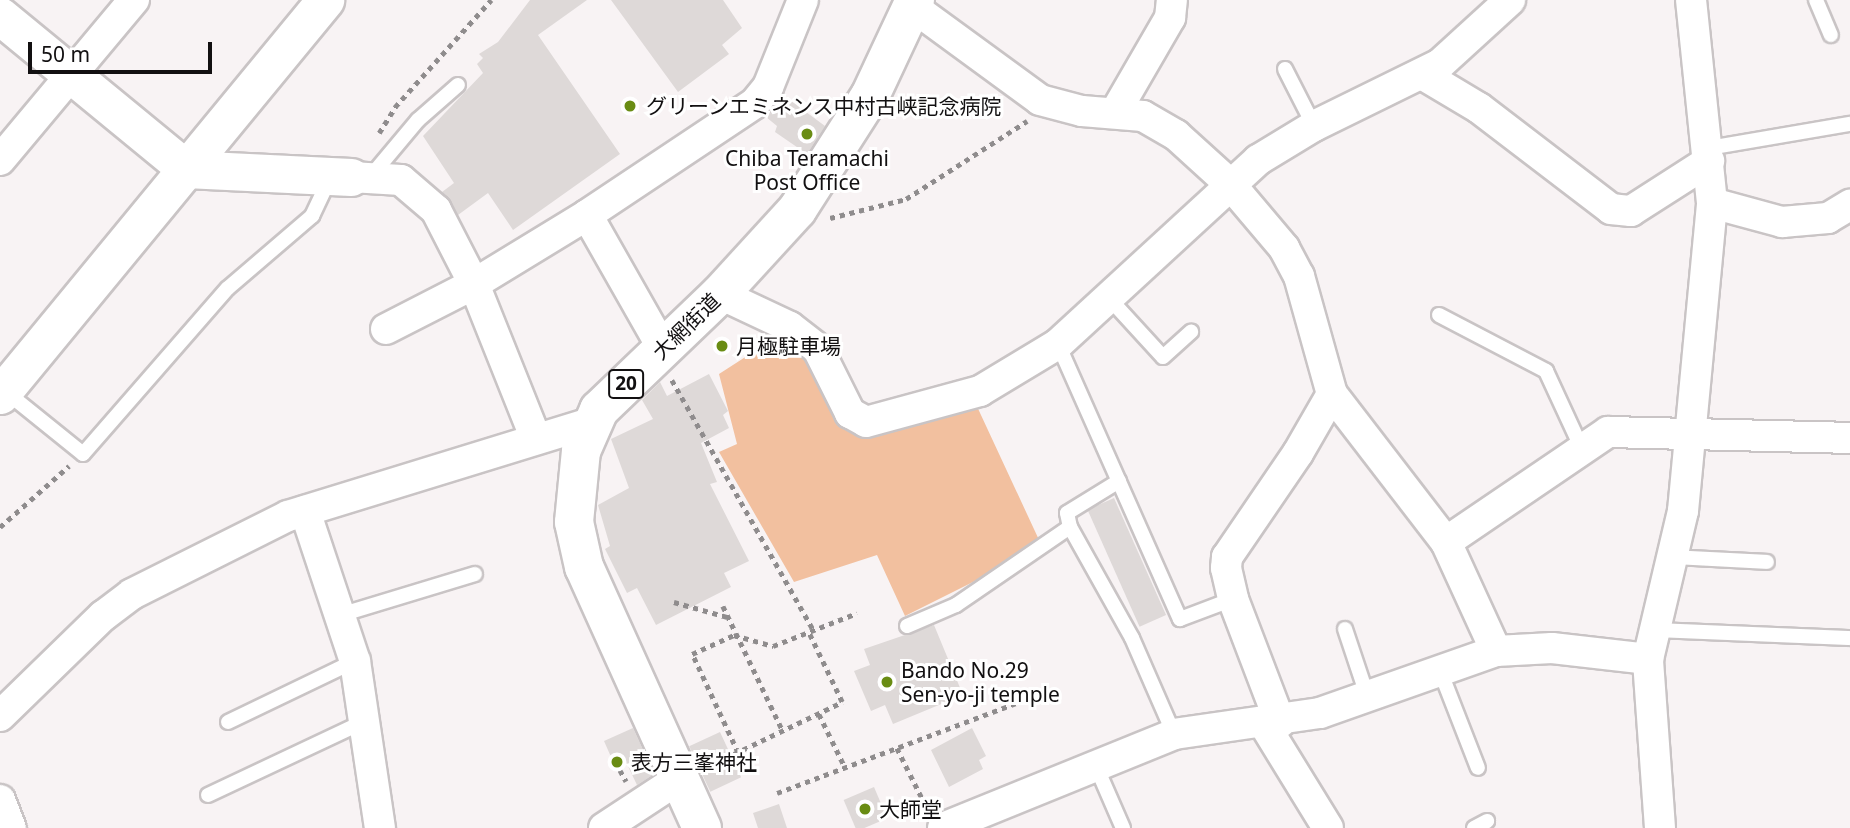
<!DOCTYPE html>
<meta charset="utf-8">
<style>
body{margin:0}
#map{position:relative;width:1850px;height:828px;overflow:hidden;background:#f8f3f4;font-family:"Noto Sans","Noto Sans JP",sans-serif}
div>[style]{position:absolute}
.green>*{inset:0;background:#f2c09f}
.building>*{inset:0;background:#ded9d8;transform-origin:0 0}
.path>*{height:4.5px;margin-top:-2.25px;transform-origin:0;background:repeating-linear-gradient(90deg,#8f8c8d 0 5px,transparent 0 10px)}
.roads{filter:drop-shadow(2px 0 #c9c4c5) drop-shadow(-2px 0 #c9c4c5) drop-shadow(0 2px #c9c4c5) drop-shadow(0 -2px #c9c4c5)}
.service>*{height:14px;margin:-7px;padding:0 7px;transform-origin:7px;border-radius:7px;background:#fff}
.minor>*{height:30px;margin:-15px;padding:0 15px;transform-origin:15px;border-radius:15px;background:#fff}
.tertiary>*{height:37px;margin:-18.5px;padding:0 18.5px;transform-origin:18.5px;border-radius:18.5px;background:#fff}
.primary>*{height:38px;margin:-19px;padding:0 19px;transform-origin:19px;border-radius:19px;background:#fff}
.dots>*{width:19px;height:19px;translate:-50% -50%;box-sizing:border-box;border:4px solid #fff;border-radius:50%}
span{translate:-50% -50%;white-space:nowrap;text-align:center;line-height:1.15;-webkit-text-stroke:6px #fff;paint-order:stroke}
.shield-label span{padding:2px 5px;background:#fff;border:2px solid;border-radius:5px;-webkit-text-stroke-width:0}
.shield-label{font-size:19px;color:#121011;font-weight:700}
.poi-label{font-size:21px;color:#121011}
.left{translate:0 -50%;text-align:left}
.street-label{font-size:21px;color:#121011}
.scale{position:absolute;left:28px;top:42px;width:184px;height:32px;box-sizing:border-box;border:4px solid #121011;border-top:0;padding-left:9px;font-size:21px;line-height:24px;white-space:nowrap;color:#121011;-webkit-text-stroke:5px #fff;paint-order:stroke}
</style>
<div id="map">
<div class="green">
<i style="clip-path:polygon(784px 332px,810px 352px,847px 420px,974px 400px,1040px 542px,995px 571px,905px 616px,877px 555px,794px 582px,719px 452px,737px 444px,719px 374px)"></i>
</div>
<div class="building">
<i style="clip-path:polygon(530px 0,587px 0,538px 35px,620px 154px,513px 230px,488px 193px,458px 215px,442px 192px,454px 183px,423px 136px,483px 73px,477px 64px,483px 58px,479px 54px,498px 42px)"></i>
<i style="clip-path:polygon(611px 0,723px 0,742px 28px,722px 45px,729px 54px,678px 92px)"></i>
<i style="clip-path:polygon(783px 95px,825px 126px,807px 154px,775px 132px,777px 126px,766px 117px)"></i>
<i style="clip-path:polygon(709px 374px,728px 411px,723px 415px,729px 428px,701px 443px,717px 482px,710px 484px,749px 561px,724px 573px,731px 587px,656px 625px,637px 588px,627px 593px,605px 549px,610px 546px,598px 505px,629px 488px,611px 439px,653px 419px,642px 400px,660px 382px,667px 396px)"></i>
<i style="left:1114px;top:498px;width:128px;height:29px;rotate:66deg"></i>
<i style="clip-path:polygon(934px 625px,963px 695px,893px 724px,885px 705px,871px 711px,854px 671px,870px 665px,864px 649px)"></i>
<i style="clip-path:polygon(633px 728px,654px 774px,637px 785px,625px 760px,615px 766px,604px 741px)"></i>
<i style="clip-path:polygon(972px 728px,986px 756px,979px 760px,983px 769px,949px 787px,931px 750px)"></i>
<i style="left:720px;top:732px;width:50px;height:34px;rotate:65deg"></i>
<i style="left:874px;top:787px;width:34px;height:33px;rotate:67deg"></i>
<i style="clip-path:polygon(779px 804px,787px 828px,758px 828px,753px 813px)"></i>
</div>
<div class="path">
<i style="left:379px;top:133px;width:31px;rotate:-58deg"></i>
<i style="left:395px;top:107px;width:144px;rotate:-48.1deg"></i>
<i style="left:830px;top:218px;width:78px;rotate:-14deg"></i>
<i style="left:906px;top:199px;width:144px;rotate:-32.8deg"></i>
<i style="left:672px;top:380px;width:288px;rotate:60.5deg"></i>
<i style="left:0;top:527px;width:92px;rotate:-41.5deg"></i>
<i style="left:674px;top:602px;width:55px;rotate:15.8deg"></i>
<i style="left:723px;top:606px;width:139px;rotate:64.4deg"></i>
<i style="left:819px;top:714px;width:59px;rotate:63.9deg"></i>
<i style="left:897px;top:748px;width:69px;rotate:63.4deg"></i>
<i style="left:738px;top:753px;width:109px;rotate:-114.9deg"></i>
<i style="left:692px;top:654px;width:46px;rotate:-24.3deg"></i>
<i style="left:734px;top:635px;width:41px;rotate:15.8deg"></i>
<i style="left:773px;top:646px;width:90px;rotate:-21.4deg"></i>
<i style="left:707px;top:767px;width:150px;rotate:-25.7deg"></i>
<i style="left:842px;top:702px;width:76px;rotate:-115.6deg"></i>
<i style="left:620px;top:770px;width:13px;rotate:61deg"></i>
<i style="left:777px;top:793px;width:281px;rotate:-20.6deg"></i>
</div>
<div class="roads">
<div class="service">
<i style="left:1816px;top:0;width:38px;rotate:67deg"></i>
<i style="left:1285px;top:69px;width:64px;rotate:63deg"></i>
<i style="left:1709px;top:148px;width:143px;rotate:-9.7deg"></i>
<i style="left:371px;top:176px;width:73px;rotate:-50deg"></i>
<i style="left:418px;top:120px;width:53px;rotate:-41.2deg"></i>
<i style="left:1108px;top:297px;width:81px;rotate:47.5deg"></i>
<i style="left:1163px;top:357px;width:38px;rotate:-42deg"></i>
<i style="left:1439px;top:315px;width:121px;rotate:27.6deg"></i>
<i style="left:1546px;top:371px;width:86px;rotate:65.2deg"></i>
<i style="left:1058px;top:344px;width:301px;rotate:66.1deg"></i>
<i style="left:1180px;top:619px;width:57px;rotate:-20.7deg"></i>
<i style="left:5px;top:391px;width:100px;rotate:38.9deg"></i>
<i style="left:83px;top:454px;width:220px;rotate:-48.9deg"></i>
<i style="left:228px;top:288px;width:111px;rotate:-40.6deg"></i>
<i style="left:312px;top:216px;width:42px;rotate:-64.7deg"></i>
<i style="left:1119px;top:481px;width:61px;rotate:148.4deg"></i>
<i style="left:1067px;top:513px;width:14px;rotate:78deg"></i>
<i style="left:1070px;top:527px;width:127px;rotate:60.8deg"></i>
<i style="left:1132px;top:638px;width:105px;rotate:66.4deg"></i>
<i style="left:1672px;top:557px;width:95px;rotate:3deg"></i>
<i style="left:340px;top:615px;width:141px;rotate:-16.9deg"></i>
<i style="left:907px;top:626px;width:53px;rotate:-23.2deg"></i>
<i style="left:956px;top:605px;width:138px;rotate:-34.4deg"></i>
<i style="left:1345px;top:629px;width:70px;rotate:71.6deg"></i>
<i style="left:1657px;top:630px;width:193px;rotate:2.4deg"></i>
<i style="left:1439px;top:668px;width:107px;rotate:68.7deg"></i>
<i style="left:228px;top:722px;width:141px;rotate:-25.7deg"></i>
<i style="left:1096px;top:766px;width:68px;rotate:66.5deg"></i>
<i style="left:208px;top:795px;width:174px;rotate:-25.2deg"></i>
<i style="left:1474px;top:828px;width:15px;rotate:-28deg"></i>
</div>
<div class="minor">
<i style="left:913px;top:7px;width:157px;rotate:36.2deg"></i>
<i style="left:1040px;top:100px;width:43px;rotate:14.7deg"></i>
<i style="left:1082px;top:111px;width:61px;rotate:4.7deg"></i>
<i style="left:1143px;top:116px;width:38px;rotate:30deg"></i>
<i style="left:1176px;top:135px;width:73px;rotate:42.2deg"></i>
<i style="left:1230px;top:184px;width:84px;rotate:49.8deg"></i>
<i style="left:1284px;top:248px;width:32px;rotate:62deg"></i>
<i style="left:1299px;top:276px;width:123px;rotate:74.4deg"></i>
<i style="left:1332px;top:394px;width:68px;rotate:120deg"></i>
<i style="left:1298px;top:453px;width:126px;rotate:124.3deg"></i>
<i style="left:1227px;top:557px;width:11px;rotate:95deg"></i>
<i style="left:1226px;top:568px;width:32px;rotate:77deg"></i>
<i style="left:1233px;top:599px;width:132px;rotate:69.1deg"></i>
<i style="left:1422px;top:74px;width:66px;rotate:30.8deg"></i>
<i style="left:1479px;top:108px;width:166px;rotate:37.4deg"></i>
<i style="left:1611px;top:209px;width:20px;rotate:6deg"></i>
<i style="left:1631px;top:211px;width:93px;rotate:-32.7deg"></i>
<i style="left:1116px;top:111px;width:108px;rotate:-59.9deg"></i>
<i style="left:1170px;top:18px;width:18px;rotate:-84deg"></i>
<i style="left:0;top:160px;width:209px;rotate:-50.1deg"></i>
<i style="left:351px;top:177px;width:50px;rotate:3.4deg"></i>
<i style="left:401px;top:180px;width:46px;rotate:40.6deg"></i>
<i style="left:436px;top:210px;width:83px;rotate:62.8deg"></i>
<i style="left:474px;top:284px;width:167px;rotate:68.2deg"></i>
<i style="left:1712px;top:203px;width:73px;rotate:15.2deg"></i>
<i style="left:1782px;top:222px;width:46px;rotate:-5deg"></i>
<i style="left:1828px;top:218px;width:26px;rotate:-31deg"></i>
<i style="left:587px;top:215px;width:154px;rotate:60.4deg"></i>
<i style="left:720px;top:294px;width:77px;rotate:25.2deg"></i>
<i style="left:790px;top:327px;width:36px;rotate:38deg"></i>
<i style="left:818px;top:349px;width:72px;rotate:63.4deg"></i>
<i style="left:850px;top:413px;width:18px;rotate:29deg"></i>
<i style="left:866px;top:422px;width:118px;rotate:-15.2deg"></i>
<i style="left:980px;top:391px;width:91px;rotate:-31.1deg"></i>
<i style="left:1058px;top:344px;width:272px;rotate:-42.6deg"></i>
<i style="left:1258px;top:160px;width:66px;rotate:-31.3deg"></i>
<i style="left:1314px;top:126px;width:140px;rotate:-26.2deg"></i>
<i style="left:1440px;top:64px;width:95px;rotate:-42.4deg"></i>
<i style="left:386px;top:329px;width:99px;rotate:-27.1deg"></i>
<i style="left:474px;top:284px;width:132px;rotate:-31.4deg"></i>
<i style="left:587px;top:215px;width:202px;rotate:-33.7deg"></i>
<i style="left:755px;top:103px;width:21px;rotate:-51deg"></i>
<i style="left:768px;top:87px;width:94px;rotate:-68.1deg"></i>
<i style="left:1332px;top:394px;width:187px;rotate:52.4deg"></i>
<i style="left:1446px;top:542px;width:120px;rotate:65.4deg"></i>
<i style="left:305px;top:511px;width:158px;rotate:71.6deg"></i>
<i style="left:355px;top:661px;width:169px;rotate:81.5deg"></i>
<i style="left:1446px;top:542px;width:196px;rotate:-34.2deg"></i>
<i style="left:1608px;top:432px;width:242px;rotate:1.4deg"></i>
<i style="left:0;top:716px;width:144px;rotate:-44.2deg"></i>
<i style="left:103px;top:616px;width:36px;rotate:-37deg"></i>
<i style="left:132px;top:594px;width:174px;rotate:-26.6deg"></i>
<i style="left:288px;top:516px;width:316px;rotate:-17.1deg"></i>
<i style="left:1264px;top:724px;width:122px;rotate:58.4deg"></i>
<i style="left:0;top:800px;width:30px;rotate:69deg"></i>
<i style="left:604px;top:828px;width:91px;rotate:-33.3deg"></i>
<i style="left:943px;top:828px;width:249px;rotate:-22.1deg"></i>
<i style="left:1174px;top:734px;width:148px;rotate:-8.2deg"></i>
<i style="left:1320px;top:713px;width:187px;rotate:-19.4deg"></i>
<i style="left:1496px;top:651px;width:56px;rotate:-3.1deg"></i>
<i style="left:1552px;top:648px;width:97px;rotate:6.5deg"></i>
<i style="left:1660px;top:828px;width:169px;rotate:-94.1deg"></i>
<i style="left:1648px;top:659px;width:152px;rotate:-76.7deg"></i>
<i style="left:1683px;top:511px;width:309px;rotate:-84.6deg"></i>
<i style="left:1712px;top:203px;width:204px;rotate:-95.9deg"></i>
</div>
<div class="tertiary">
<i style="left:0;top:16px;width:241px;rotate:39.4deg"></i>
<i style="left:186px;top:169px;width:165px;rotate:2.8deg"></i>
<i style="left:0;top:395px;width:512px;rotate:-50.55deg"></i>
</div>
<div class="primary">
<i style="left:702px;top:828px;width:286px;rotate:-114.3deg"></i>
<i style="left:584px;top:567px;width:46px;rotate:-102.5deg"></i>
<i style="left:574px;top:522px;width:71px;rotate:-84.4deg"></i>
<i style="left:581px;top:451px;width:45px;rotate:-66.3deg"></i>
<i style="left:599px;top:410px;width:168px;rotate:-43.8deg"></i>
<i style="left:720px;top:294px;width:114px;rotate:-47.5deg"></i>
<i style="left:797px;top:210px;width:135px;rotate:-57.4deg"></i>
<i style="left:870px;top:96px;width:106px;rotate:-64.9deg"></i>
</div>
</div>
<div class="dots">
<i style="left:630px;top:106px;background:#698c13"></i>
<i style="left:807px;top:134px;background:#698c13"></i>
<i style="left:722px;top:346px;background:#698c13"></i>
<i style="left:887px;top:682px;background:#698c13"></i>
<i style="left:617px;top:762px;background:#698c13"></i>
<i style="left:865px;top:809px;background:#698c13"></i>
</div>
<div class="shield-label">
<span style="left:626px;top:384px">20</span>
</div>
<div class="poi-label">
<span class="left" style="left:646px;top:106px">グリーンエミネンス中村古峡記念病院</span>
<span style="left:807px;top:170px">Chiba Teramachi<br>Post Office</span>
<span class="left" style="left:736px;top:346px">月極駐車場</span>
<span class="left" style="left:901px;top:682px">Bando No.29<br>Sen-yo-ji temple</span>
<span class="left" style="left:631px;top:762px">表方三峯神社</span>
<span class="left" style="left:879px;top:809px">大師堂</span>
</div>
<div class="street-label">
<span style="left:686px;top:326px;rotate:-44deg">大網街道</span>
</div>
<div class="scale">50 m</div>
</div>
